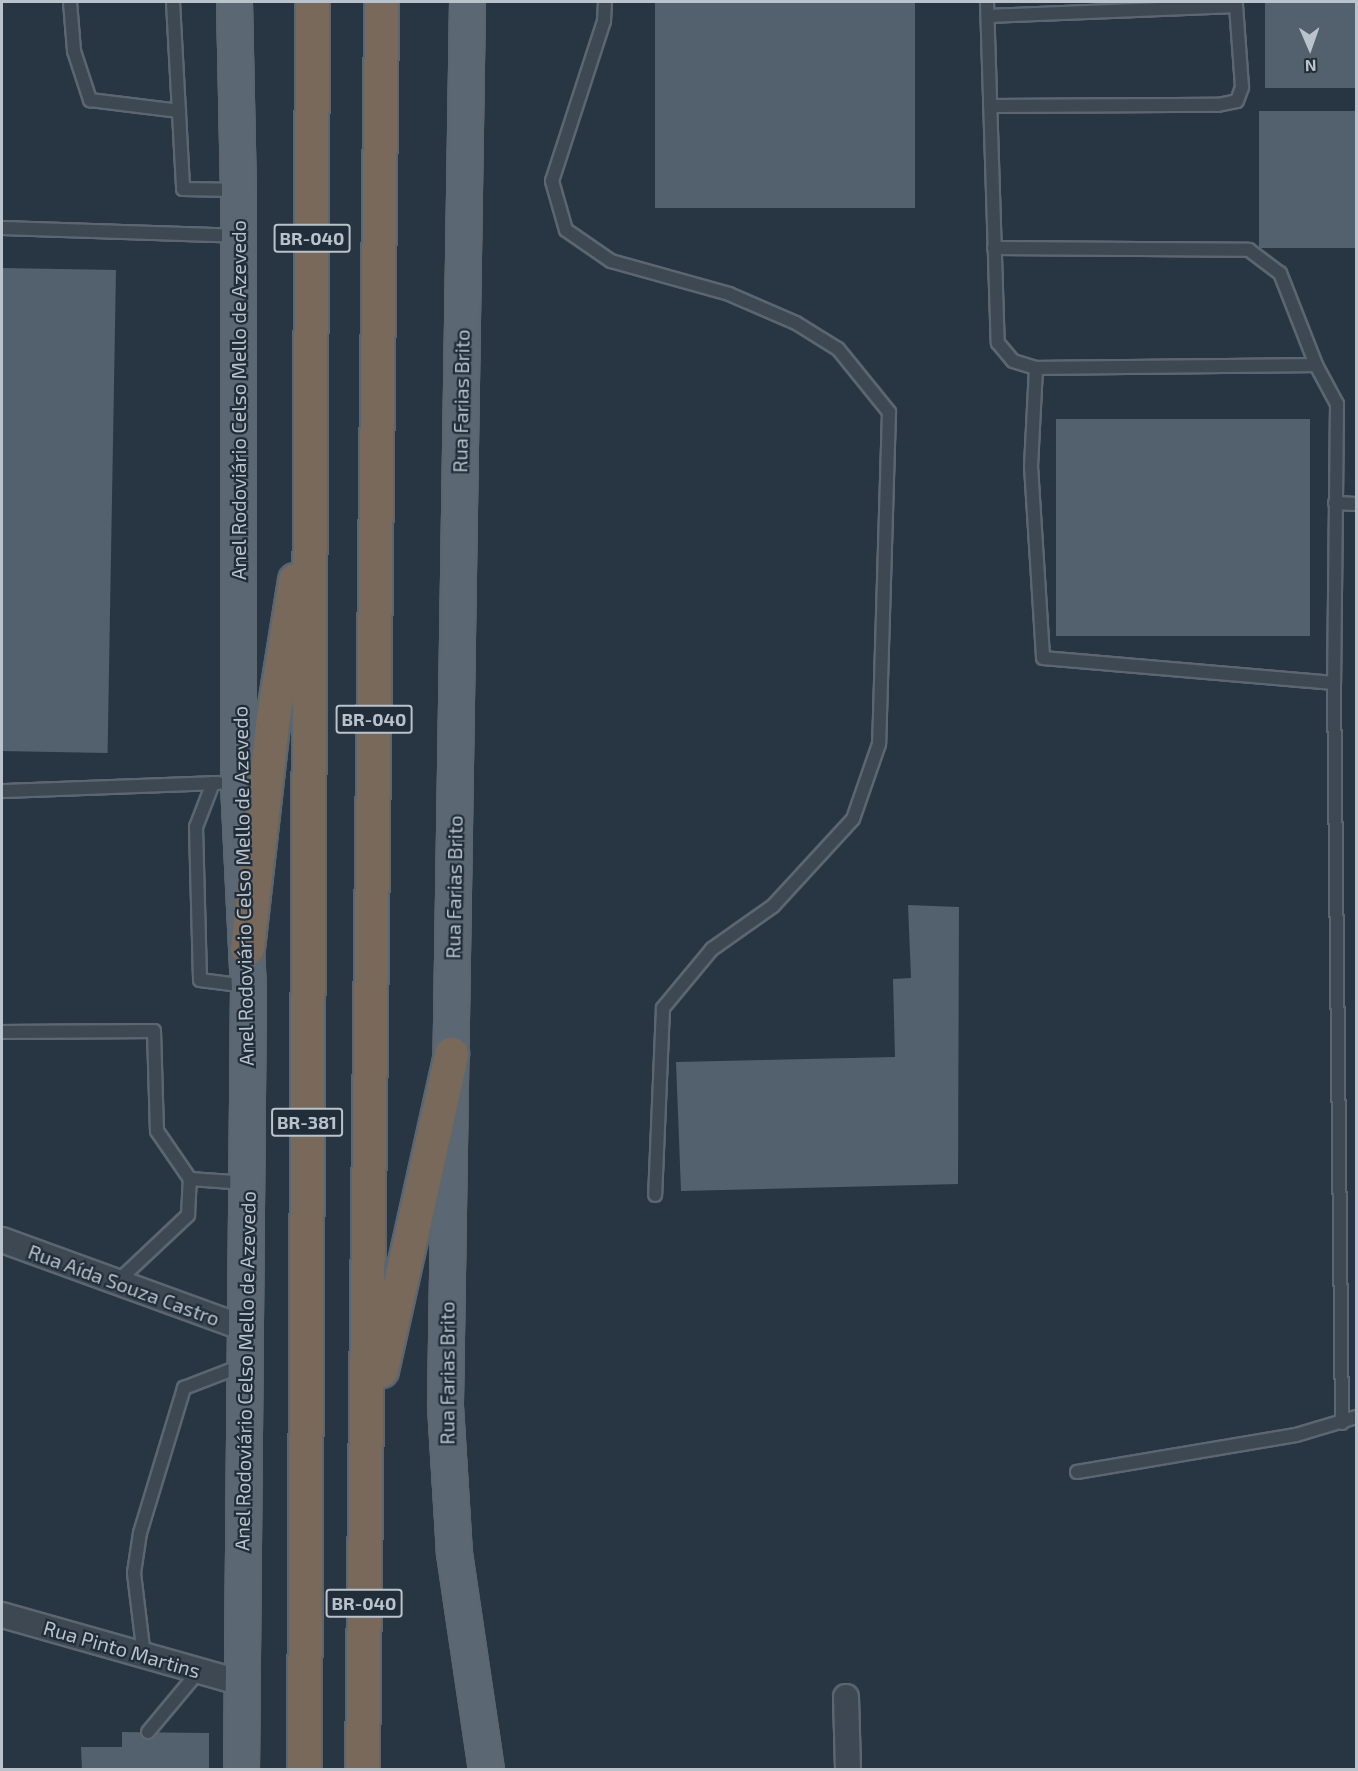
<!DOCTYPE html>
<meta charset="utf-8">
<style>
body{margin:0}
#map{position:relative;width:1358px;height:1771px;overflow:hidden;background:#283643;font-family:"Exo 2",sans-serif}
div>[style]{position:absolute}
.building>*{inset:0;background:#52616d;transform-origin:0 0}
.roads{filter:drop-shadow(2px 0 #5b6670) drop-shadow(-2px 0 #5b6670) drop-shadow(0 2px #5b6670) drop-shadow(0 -2px #5b6670)}
.service>*{height:12px;margin:-6px;padding:0 6px;transform-origin:6px;border-radius:6px;background:#3d4852}
.minor>*{height:24px;margin:-12px;padding:0 12px;transform-origin:12px;border-radius:12px;background:#3d4852}
.primary>*{height:33px;margin:-16.5px;padding:0 16.5px;transform-origin:16.5px;border-radius:16.5px;background:#5b6772}
.motorway>*{height:33px;margin:-16.5px;padding:0 16.5px;transform-origin:16.5px;border-radius:16.5px;background:#78695a}
span{translate:-50% -50%;white-space:nowrap;text-align:center;line-height:1.15;-webkit-text-stroke:4.5px #212d38;paint-order:stroke}
.shield-label span{padding:2px 4px;background:#212d38;border:2px solid;border-radius:4px;-webkit-text-stroke-width:0}
.shield-label{font-size:18px;color:#bac3cc;font-weight:700}
.street-label{font-size:20px;color:#bac3cc}
.frame{position:absolute;inset:0;border:3px solid #bac3cc;pointer-events:none}
.north{position:absolute;left:1280px;top:18px;width:60px;height:60px;-webkit-text-stroke:4px #212d38;paint-order:stroke;rotate:178deg;font-size:16px;font-weight:700;line-height:24px;text-align:center;color:#bac3cc}
.north::after{content:'';display:block;margin:auto;width:21px;height:27px;background:#bac3cc;clip-path:polygon(50% 0,100% 100%,50% 72%,0 100%)}
</style>
<div id="map">
<div class="building">
<i style="left:655px;top:2px;width:260px;height:206px"></i>
<i style="left:1265px;top:2px;width:91px;height:86px"></i>
<i style="left:1259px;top:111px;width:97px;height:137px"></i>
<i style="left:2px;top:268px;width:114px;height:483px;rotate:1deg"></i>
<i style="left:1056px;top:419px;width:254px;height:217px"></i>
<i style="clip-path:polygon(908px 905px,959px 907px,958px 1184px,681px 1191px,676px 1062px,895px 1057px,893px 979px,911px 978px)"></i>
<i style="clip-path:polygon(122px 1732px,209px 1733px,209px 1770px,82px 1770px,81px 1747px,122px 1747px)"></i>
</div>
<div class="roads">
<div class="service">
<i style="left:70px;top:2px;width:49px;rotate:85.3deg"></i>
<i style="left:74px;top:51px;width:52px;rotate:71.9deg"></i>
<i style="left:90px;top:100px;width:90px;rotate:7deg"></i>
<i style="left:173px;top:2px;width:187px;rotate:86.9deg"></i>
<i style="left:183px;top:189px;width:54px;rotate:1.1deg"></i>
<i style="left:605px;top:2px;width:19px;rotate:93deg"></i>
<i style="left:604px;top:21px;width:168px;rotate:108deg"></i>
<i style="left:552px;top:181px;width:51px;rotate:74.1deg"></i>
<i style="left:566px;top:230px;width:55px;rotate:34.6deg"></i>
<i style="left:611px;top:261px;width:123px;rotate:15.6deg"></i>
<i style="left:729px;top:294px;width:73px;rotate:23.4deg"></i>
<i style="left:796px;top:323px;width:49px;rotate:31.8deg"></i>
<i style="left:838px;top:349px;width:81px;rotate:51deg"></i>
<i style="left:889px;top:412px;width:332px;rotate:91.7deg"></i>
<i style="left:879px;top:744px;width:79px;rotate:109.1deg"></i>
<i style="left:853px;top:819px;width:118px;rotate:132.6deg"></i>
<i style="left:773px;top:906px;width:75px;rotate:144.8deg"></i>
<i style="left:712px;top:949px;width:77px;rotate:129.7deg"></i>
<i style="left:663px;top:1008px;width:187px;rotate:92.4deg"></i>
<i style="left:987px;top:2px;width:341px;rotate:88.2deg"></i>
<i style="left:998px;top:343px;width:23px;rotate:50deg"></i>
<i style="left:1013px;top:361px;width:24px;rotate:17deg"></i>
<i style="left:1036px;top:368px;width:280px;rotate:-0.6deg"></i>
<i style="left:1316px;top:365px;width:44px;rotate:61.7deg"></i>
<i style="left:1337px;top:404px;width:279px;rotate:90.6deg"></i>
<i style="left:1334px;top:683px;width:740px;rotate:89.38deg"></i>
<i style="left:988px;top:16px;width:248px;rotate:-2.3deg"></i>
<i style="left:1236px;top:6px;width:4px;rotate:-90deg"></i>
<i style="left:990px;top:106px;width:228px;rotate:-0.3deg"></i>
<i style="left:1218px;top:105px;width:19px;rotate:-12deg"></i>
<i style="left:1237px;top:101px;width:15px;rotate:-70deg"></i>
<i style="left:1242px;top:87px;width:81px;rotate:-94.2deg"></i>
<i style="left:2px;top:228px;width:235px;rotate:1.9deg"></i>
<i style="left:994px;top:248px;width:255px;rotate:0.4deg"></i>
<i style="left:1249px;top:250px;width:39px;rotate:37deg"></i>
<i style="left:1280px;top:273px;width:99px;rotate:68.6deg"></i>
<i style="left:1036px;top:368px;width:98px;rotate:92.9deg"></i>
<i style="left:1031px;top:466px;width:192px;rotate:86.4deg"></i>
<i style="left:1043px;top:658px;width:292px;rotate:4.9deg"></i>
<i style="left:1335px;top:503px;width:21px;rotate:3deg"></i>
<i style="left:213px;top:783px;width:47px;rotate:111.1deg"></i>
<i style="left:196px;top:827px;width:153px;rotate:88.5deg"></i>
<i style="left:200px;top:980px;width:46px;rotate:7.4deg"></i>
<i style="left:2px;top:791px;width:217px;rotate:-2.1deg"></i>
<i style="left:2px;top:1032px;width:152px;rotate:-0.4deg"></i>
<i style="left:154px;top:1031px;width:100px;rotate:88.3deg"></i>
<i style="left:157px;top:1131px;width:58px;rotate:55.5deg"></i>
<i style="left:190px;top:1179px;width:56px;rotate:4.1deg"></i>
<i style="left:117px;top:1282px;width:98px;rotate:-43.3deg"></i>
<i style="left:188px;top:1215px;width:36px;rotate:-87deg"></i>
<i style="left:1077px;top:1472px;width:222px;rotate:-9.6deg"></i>
<i style="left:1296px;top:1435px;width:63px;rotate:-16.7deg"></i>
<i style="left:144px;top:1656px;width:84px;rotate:-96.9deg"></i>
<i style="left:134px;top:1573px;width:40px;rotate:-81.5deg"></i>
<i style="left:140px;top:1533px;width:152px;rotate:-73.1deg"></i>
<i style="left:184px;top:1388px;width:61px;rotate:-21.1deg"></i>
<i style="left:148px;top:1732px;width:78px;rotate:-50.2deg"></i>
</div>
<div class="minor">
<i style="left:2px;top:1240px;width:261px;rotate:20deg"></i>
<i style="left:2px;top:1615px;width:250px;rotate:15.8deg"></i>
<i style="left:846px;top:1697px;width:73px;rotate:88.4deg"></i>
</div>
<div class="primary">
<i style="left:234px;top:2px;width:189px;rotate:88.8deg"></i>
<i style="left:238px;top:191px;width:593px;rotate:90deg"></i>
<i style="left:238px;top:784px;width:202px;rotate:87.2deg"></i>
<i style="left:248px;top:986px;width:784px;rotate:90.51deg"></i>
<i style="left:467px;top:2px;width:1404px;rotate:90.9deg"></i>
<i style="left:445px;top:1406px;width:147px;rotate:86.5deg"></i>
<i style="left:454px;top:1553px;width:219px;rotate:81.6deg"></i>
</div>
<div class="motorway">
<i style="left:247px;top:948px;width:232px;rotate:-83.6deg"></i>
<i style="left:273px;top:717px;width:139px;rotate:-80.9deg"></i>
<i style="left:381px;top:1370px;width:324px;rotate:-77.5deg"></i>
<i style="left:304px;top:1770px;width:1768px;rotate:-89.74deg"></i>
<i style="left:362px;top:1770px;width:1768px;rotate:-89.38deg"></i>
</div>
</div>
<div class="shield-label">
<span style="left:312px;top:238px">BR-040</span>
<span style="left:374px;top:719px">BR-040</span>
<span style="left:307px;top:1122px">BR-381</span>
<span style="left:364px;top:1603px">BR-040</span>
</div>
<div class="street-label">
<span style="left:238px;top:400px;rotate:-90deg">Anel Rodoviário Celso Mello de Azevedo</span>
<span style="left:461px;top:401px;rotate:-89deg">Rua Farias Brito</span>
<span style="left:243px;top:886px;rotate:-91deg">Anel Rodoviário Celso Mello de Azevedo</span>
<span style="left:454px;top:887px;rotate:-89deg">Rua Farias Brito</span>
<span style="left:124px;top:1285px;rotate:20deg">Rua Aída Souza Castro</span>
<span style="left:245px;top:1371px;rotate:-89deg">Anel Rodoviário Celso Mello de Azevedo</span>
<span style="left:447px;top:1373px;rotate:-90deg">Rua Farias Brito</span>
<span style="left:122px;top:1649px;rotate:16deg">Rua Pinto Martins</span>
</div>
<div class="frame"></div>
<div class="north">N</div>
</div>
